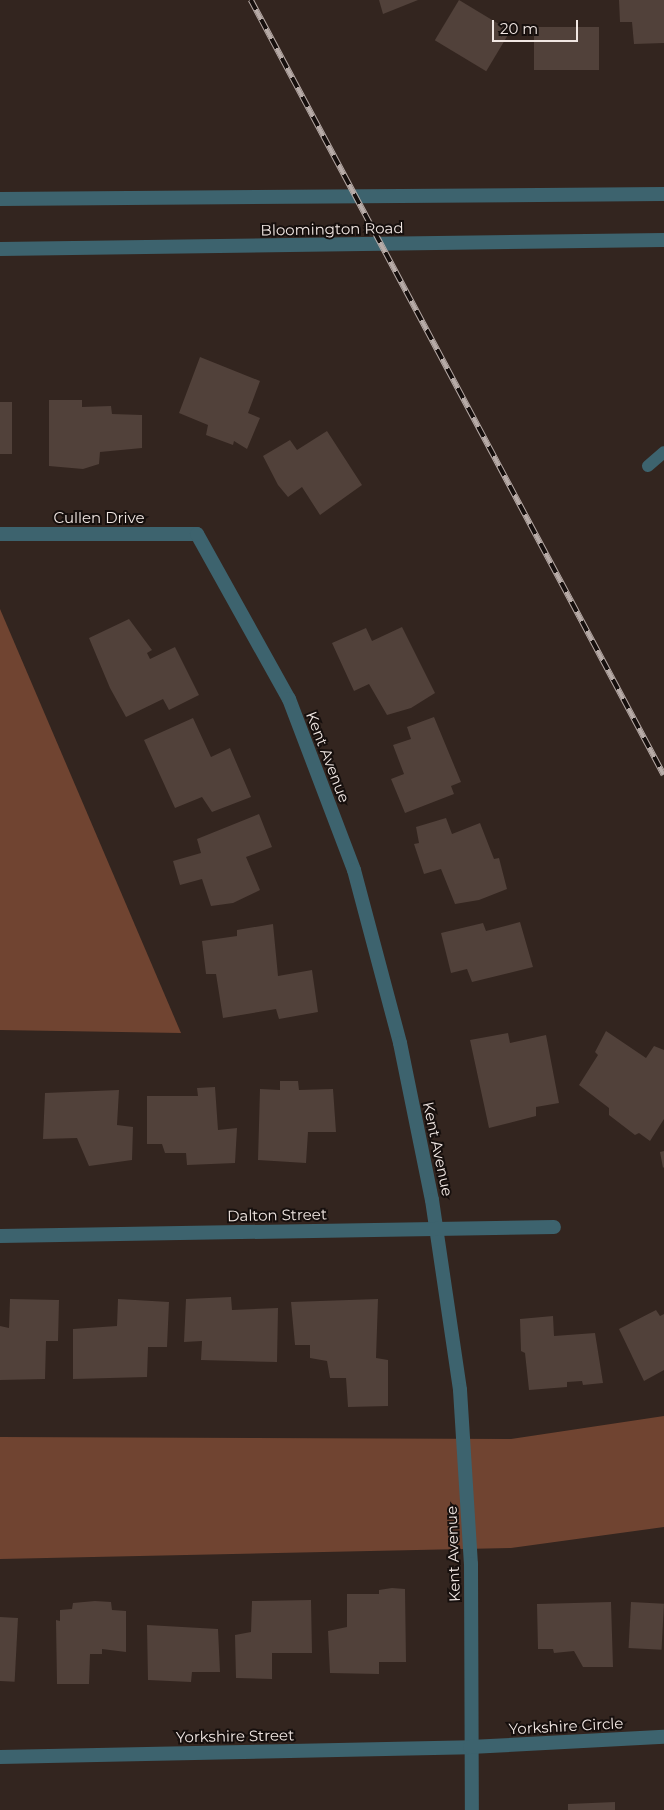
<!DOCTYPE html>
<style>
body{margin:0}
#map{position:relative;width:664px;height:1810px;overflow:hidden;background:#33251f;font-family:Montserrat,sans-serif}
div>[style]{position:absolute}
.green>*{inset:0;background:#704431}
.building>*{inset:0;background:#51413a;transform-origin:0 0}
.service>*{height:12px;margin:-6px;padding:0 6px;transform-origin:6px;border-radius:6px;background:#3d636e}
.minor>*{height:14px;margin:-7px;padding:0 7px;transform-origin:7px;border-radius:7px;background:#3d636e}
.tertiary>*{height:14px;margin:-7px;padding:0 7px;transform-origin:7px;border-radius:7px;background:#3d636e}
.rail>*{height:5.5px;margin-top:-2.75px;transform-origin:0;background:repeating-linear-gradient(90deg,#160f0d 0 11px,#b7aba7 0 22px);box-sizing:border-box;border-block:1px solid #b7aba7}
span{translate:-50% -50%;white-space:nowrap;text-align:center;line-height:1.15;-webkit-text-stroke:4px #160f0d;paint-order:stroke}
.street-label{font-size:15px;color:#f1e7e3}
.scale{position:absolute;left:492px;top:20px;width:86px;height:22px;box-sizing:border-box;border:2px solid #f1e7e3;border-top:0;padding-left:6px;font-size:15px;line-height:18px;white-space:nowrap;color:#f1e7e3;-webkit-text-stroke:4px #160f0d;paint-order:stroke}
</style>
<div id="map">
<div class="green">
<i style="clip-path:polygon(0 609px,181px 1033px,0 1030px)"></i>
<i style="clip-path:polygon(664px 1416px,664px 1527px,511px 1548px,0 1559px,0 1437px,511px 1439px)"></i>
</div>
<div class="building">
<i style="clip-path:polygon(379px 0,418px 0,383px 14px)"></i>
<i style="left:459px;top:0;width:60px;height:47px;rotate:31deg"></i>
<i style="clip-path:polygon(619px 0,664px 0,664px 43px,634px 44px,632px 22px,620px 22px)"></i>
<i style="left:534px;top:27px;width:65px;height:43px"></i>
<i style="clip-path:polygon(200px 357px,260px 381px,248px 413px,260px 418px,247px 449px,234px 441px,233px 445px,206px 435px,208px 425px,179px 413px)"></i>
<i style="clip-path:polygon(49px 400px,82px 400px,82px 407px,111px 406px,112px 414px,142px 415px,142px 448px,100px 452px,99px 464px,83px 469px,49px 466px)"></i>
<i style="left:0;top:402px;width:12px;height:52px"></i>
<i style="clip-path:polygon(327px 431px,362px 485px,320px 515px,302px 487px,288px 497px,278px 485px,263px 456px,290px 440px,297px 450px)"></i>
<i style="clip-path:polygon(129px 619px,152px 650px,147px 653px,150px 659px,175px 647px,199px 695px,169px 710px,163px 699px,126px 717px,110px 688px,89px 638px)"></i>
<i style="clip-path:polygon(402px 627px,435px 693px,411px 708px,387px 715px,369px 684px,354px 691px,332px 643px,366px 628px,372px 641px)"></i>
<i style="clip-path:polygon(434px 717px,461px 782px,451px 786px,454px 794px,405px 813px,391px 779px,404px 774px,393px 745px,411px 739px,407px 727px)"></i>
<i style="clip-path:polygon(193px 718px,211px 757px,230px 748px,251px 797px,212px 812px,202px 797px,175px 808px,144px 740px)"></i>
<i style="clip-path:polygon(259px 814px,272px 847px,246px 857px,260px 890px,233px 903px,211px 906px,202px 879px,180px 885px,173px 861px,201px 853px,197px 839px)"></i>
<i style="clip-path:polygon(446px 818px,452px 834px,480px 823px,494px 859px,499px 858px,507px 889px,479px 900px,455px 904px,441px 869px,424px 874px,414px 844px,419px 843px,416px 827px)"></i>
<i style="clip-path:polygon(520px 922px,533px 967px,472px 982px,467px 969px,451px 973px,441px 933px,483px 923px,486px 931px)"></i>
<i style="clip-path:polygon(273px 924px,278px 976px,312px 970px,318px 1012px,279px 1019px,276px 1009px,223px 1018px,216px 974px,206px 974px,202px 941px,237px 936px,237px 930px)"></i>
<i style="clip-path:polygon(606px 1031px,646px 1058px,654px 1046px,664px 1050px,664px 1119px,650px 1141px,639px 1133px,635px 1135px,609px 1115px,609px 1108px,579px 1085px,598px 1055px,595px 1052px)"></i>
<i style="clip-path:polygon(508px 1033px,510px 1043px,546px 1035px,559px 1103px,536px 1107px,536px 1116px,489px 1128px,470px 1040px)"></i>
<i style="clip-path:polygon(280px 1081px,298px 1081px,299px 1090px,333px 1089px,336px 1132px,308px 1132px,306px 1163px,258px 1160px,260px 1089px,280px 1090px)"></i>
<i style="clip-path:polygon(215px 1087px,218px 1130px,237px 1128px,235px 1163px,187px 1165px,186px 1153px,165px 1153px,162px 1144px,147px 1144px,147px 1096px,198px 1096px,197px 1088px)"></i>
<i style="clip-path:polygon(119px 1090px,117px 1125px,133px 1127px,132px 1160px,89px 1166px,77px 1138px,43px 1139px,45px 1093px)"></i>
<i style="clip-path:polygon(664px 1151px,664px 1167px,663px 1168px,660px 1152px)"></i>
<i style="clip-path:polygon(231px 1297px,232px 1310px,278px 1308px,277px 1362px,201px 1360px,202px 1341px,184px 1342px,186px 1299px)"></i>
<i style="clip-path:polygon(10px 1299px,59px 1300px,58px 1341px,46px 1341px,45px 1379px,0 1380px,0 1326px,9px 1328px)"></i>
<i style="clip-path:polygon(118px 1299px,169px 1302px,167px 1347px,148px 1347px,147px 1377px,73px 1379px,73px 1329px,117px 1326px)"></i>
<i style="clip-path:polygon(378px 1299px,376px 1358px,388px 1360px,388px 1406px,348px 1407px,346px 1378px,330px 1378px,327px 1361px,310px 1358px,310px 1345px,295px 1345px,291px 1302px)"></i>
<i style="clip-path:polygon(656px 1310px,660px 1316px,664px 1314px,664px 1370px,644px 1381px,619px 1329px)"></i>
<i style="clip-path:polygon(553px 1316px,554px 1336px,595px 1333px,603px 1383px,583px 1385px,582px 1381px,567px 1382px,567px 1387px,529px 1390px,525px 1353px,521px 1351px,520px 1319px)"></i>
<i style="clip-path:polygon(392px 1588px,405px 1589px,406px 1662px,379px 1662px,379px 1674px,330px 1673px,328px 1631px,347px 1627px,347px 1594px,379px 1594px,379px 1590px)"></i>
<i style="clip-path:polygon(311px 1600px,312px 1653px,272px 1653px,272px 1679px,236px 1678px,235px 1635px,251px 1632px,252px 1601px)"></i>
<i style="clip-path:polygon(95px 1601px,111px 1602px,112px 1610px,126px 1611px,126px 1652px,102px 1649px,102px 1654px,90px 1654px,89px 1684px,57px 1684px,56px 1620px,60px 1621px,60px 1610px,72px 1609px,73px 1603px)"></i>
<i style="clip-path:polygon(611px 1602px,613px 1667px,583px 1667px,574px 1651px,554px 1653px,553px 1649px,538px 1649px,537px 1604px)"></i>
<i style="left:631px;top:1602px;width:33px;height:46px;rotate:3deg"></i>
<i style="left:0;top:1617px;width:18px;height:64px;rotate:3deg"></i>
<i style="clip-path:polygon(147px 1625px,218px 1629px,220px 1672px,192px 1672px,191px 1682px,148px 1680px)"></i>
<i style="clip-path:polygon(615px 1802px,615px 1810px,568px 1810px,568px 1804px)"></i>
</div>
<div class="service">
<i style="left:648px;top:466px;width:21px;rotate:-41deg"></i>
</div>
<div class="minor">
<i style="left:0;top:534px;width:197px"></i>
<i style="left:197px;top:534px;width:189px;rotate:60.9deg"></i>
<i style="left:289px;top:699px;width:183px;rotate:69.2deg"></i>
<i style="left:354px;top:870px;width:179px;rotate:75.1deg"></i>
<i style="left:400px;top:1043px;width:160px;rotate:78.5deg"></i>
<i style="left:432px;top:1200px;width:192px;rotate:81.6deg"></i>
<i style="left:460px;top:1390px;width:174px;rotate:86.4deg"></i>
<i style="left:471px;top:1564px;width:246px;rotate:89.8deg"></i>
<i style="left:0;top:1236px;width:554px;rotate:-0.93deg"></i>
<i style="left:0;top:1757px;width:470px;rotate:-1.2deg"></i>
<i style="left:470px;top:1747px;width:194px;rotate:-3deg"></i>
</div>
<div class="tertiary">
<i style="left:0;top:199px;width:664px;rotate:-0.43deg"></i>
<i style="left:0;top:249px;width:664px;rotate:-0.78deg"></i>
</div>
<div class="rail">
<i style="left:251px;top:0;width:878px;rotate:61.95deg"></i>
</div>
<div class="street-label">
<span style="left:332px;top:229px;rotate:-1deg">Bloomington Road</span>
<span style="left:99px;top:518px">Cullen Drive</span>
<span style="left:328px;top:757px;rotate:69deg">Kent Avenue</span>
<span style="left:438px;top:1149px;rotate:78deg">Kent Avenue</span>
<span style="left:277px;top:1215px;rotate:-1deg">Dalton Street</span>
<span style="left:453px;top:1554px;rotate:-92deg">Kent Avenue</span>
<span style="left:566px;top:1726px;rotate:-3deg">Yorkshire Circle</span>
<span style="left:235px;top:1736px;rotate:-1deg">Yorkshire Street</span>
</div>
<div class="scale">20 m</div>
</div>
